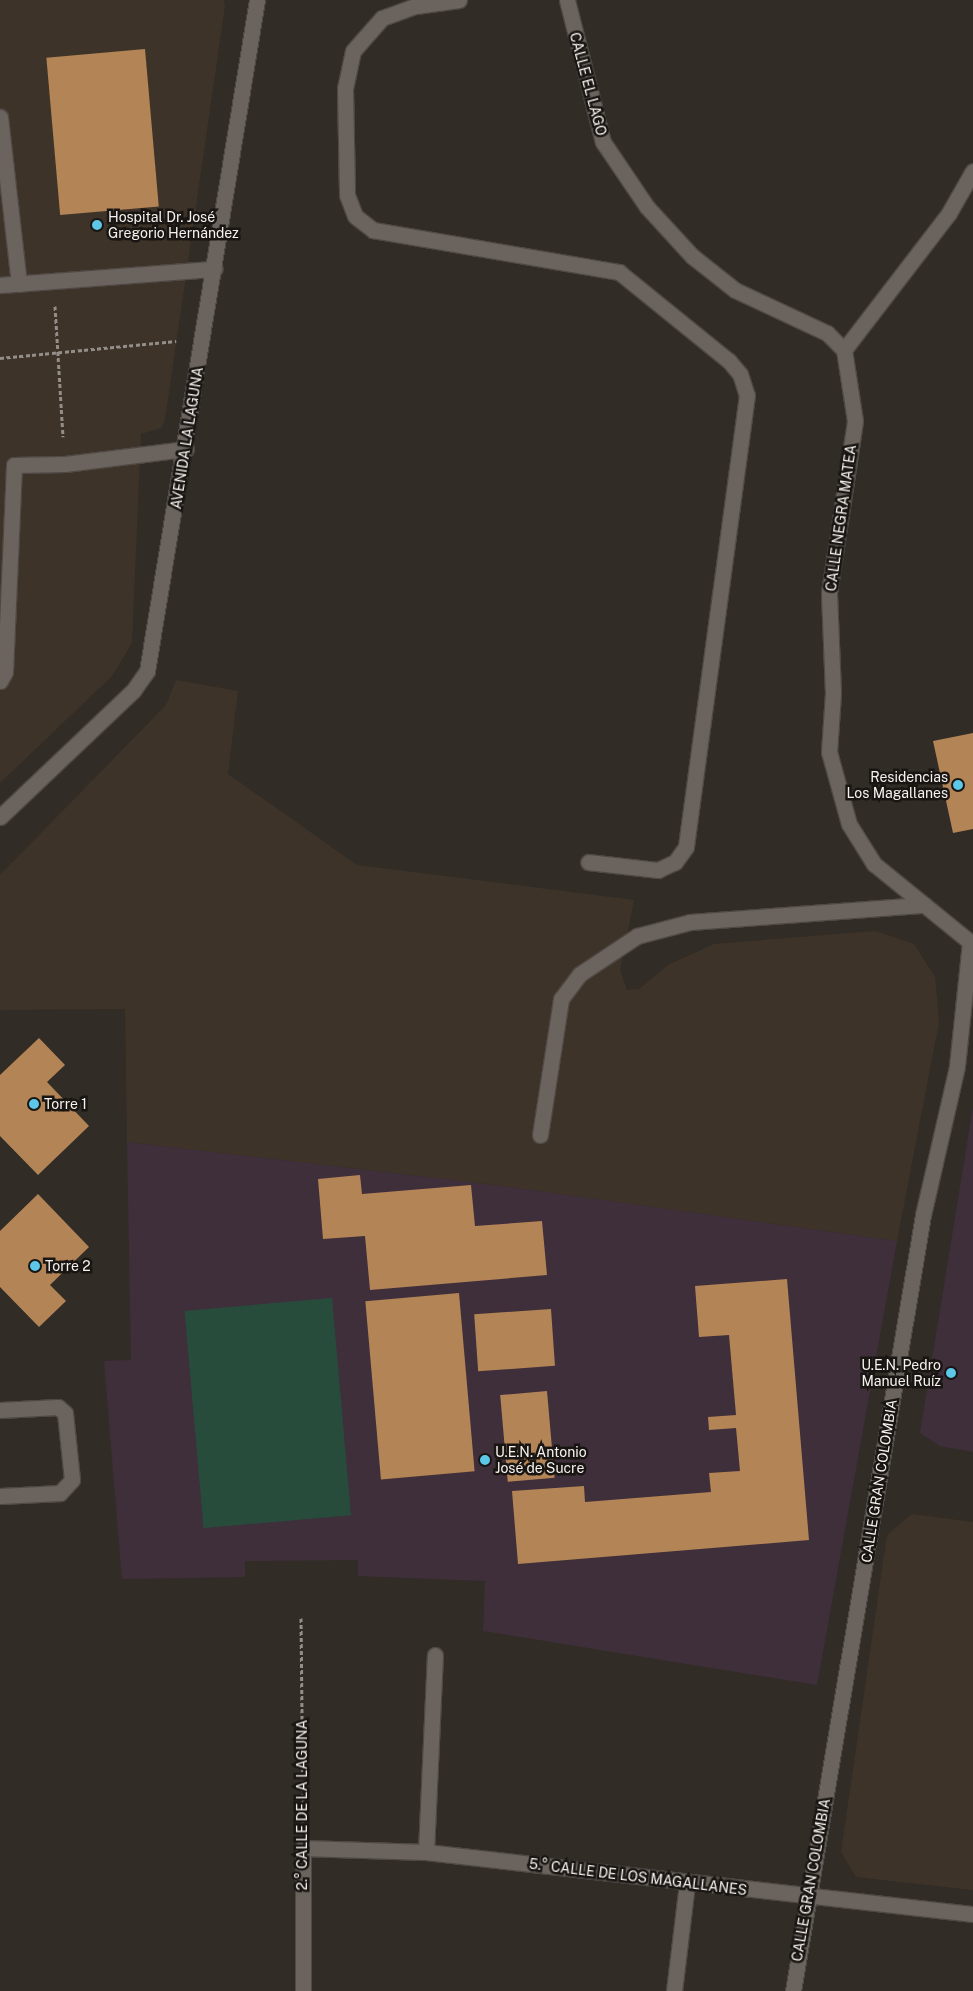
<!DOCTYPE html>
<meta charset="utf-8">
<style>
body{margin:0}
#map{position:relative;width:973px;height:1991px;overflow:hidden;background:#322c26;font-family:"Public Sans",sans-serif}
div>[style]{position:absolute}
.built>*{inset:0;background:#3e3328}
.education>*{inset:0;background:#3f2f3b}
.green>*{inset:0;background:#274c3c;transform-origin:0 0}
.building>*{inset:0;background:#b38455;transform-origin:0 0}
.path>*{height:3px;margin-top:-1.5px;transform-origin:0;background:repeating-linear-gradient(90deg,#938e89 0 4px,transparent 0 6.5px)}
.roads{filter:drop-shadow(1px 0 #4f4945) drop-shadow(-1px 0 #4f4945) drop-shadow(0 1px #4f4945) drop-shadow(0 -1px #4f4945)}
.service>*{height:15px;margin:-7.5px;padding:0 7.5px;transform-origin:7.5px;border-radius:7.5px;background:#6b635d}
.minor>*{height:15px;margin:-7.5px;padding:0 7.5px;transform-origin:7.5px;border-radius:7.5px;background:#6b635d}
.tertiary>*{height:15px;margin:-7.5px;padding:0 7.5px;transform-origin:7.5px;border-radius:7.5px;background:#6b635d}
.dots>*{width:14px;height:14px;translate:-50% -50%;box-sizing:border-box;border:2px solid #181512;border-radius:50%}
span{translate:-50% -50%;white-space:nowrap;text-align:center;line-height:1.15;-webkit-text-stroke:5px #181512;paint-order:stroke}
.street-label{font-size:14px;color:#f7f2ee}
.poi-label{font-size:14px;color:#f7f2ee}
.left{translate:0 -50%;text-align:left}
.right{translate:-100% -50%;text-align:right}
</style>
<div id="map">
<div class="built">
<i style="clip-path:polygon(0 0,224px 0,225px 6px,165px 420px,161px 428px,141px 434px,132px 643px,112px 676px,0 783px)"></i>
<i style="clip-path:polygon(176px 680px,238px 691px,228px 774px,357px 865px,634px 900px,620px 970px,627px 990px,639px 989px,668px 965px,714px 944px,875px 931px,914px 944px,935px 977px,939px 1022px,897px 1241px,503px 1186px,127px 1142px,125px 1009px,0 1010px,0 875px,166px 705px)"></i>
<i style="clip-path:polygon(912px 1514px,973px 1522px,973px 1890px,856px 1877px,841px 1852px,887px 1535px)"></i>
</div>
<div class="education">
<i style="clip-path:polygon(973px 1107px,973px 1452px,940px 1446px,920px 1433px)"></i>
<i style="clip-path:polygon(127px 1142px,503px 1186px,897px 1241px,817px 1685px,483px 1631px,485px 1581px,358px 1576px,358px 1560px,245px 1561px,245px 1577px,122px 1579px,104px 1361px,131px 1360px)"></i>
</div>
<div class="green">
<i style="left:332px;top:1298px;width:218px;height:148px;rotate:85deg"></i>
</div>
<div class="building">
<i style="left:145px;top:49px;width:158px;height:99px;rotate:85deg"></i>
<i style="clip-path:polygon(973px 733px,973px 829px,953px 833px,933px 741px)"></i>
<i style="clip-path:polygon(39px 1038px,65px 1065px,47px 1082px,89px 1126px,38px 1175px,0 1136px,0 1075px)"></i>
<i style="clip-path:polygon(360px 1175px,362px 1194px,471px 1185px,475px 1226px,542px 1221px,547px 1275px,370px 1290px,365px 1236px,323px 1239px,318px 1179px)"></i>
<i style="clip-path:polygon(38px 1194px,89px 1247px,50px 1285px,66px 1301px,39px 1327px,0 1287px,0 1231px)"></i>
<i style="clip-path:polygon(787px 1279px,809px 1540px,518px 1564px,512px 1491px,584px 1486px,585px 1502px,711px 1492px,709px 1473px,740px 1471px,736px 1428px,709px 1430px,708px 1417px,736px 1415px,729px 1335px,699px 1337px,695px 1286px)"></i>
<i style="left:459px;top:1293px;width:179px;height:94px;rotate:85deg"></i>
<i style="left:551px;top:1309px;width:57px;height:77px;rotate:86deg"></i>
<i style="left:547px;top:1391px;width:87px;height:47px;rotate:85deg"></i>
</div>
<div class="path">
<i style="left:55px;top:306px;width:131px;rotate:86.5deg"></i>
<i style="left:0;top:358px;width:177px;rotate:-5.5deg"></i>
<i style="left:301px;top:1618px;width:204px;rotate:89.4deg"></i>
</div>
<div class="roads">
<div class="service">
<i style="left:459px;top:0;width:44px;rotate:172.2deg"></i>
<i style="left:415px;top:6px;width:35px;rotate:160deg"></i>
<i style="left:382px;top:18px;width:44px;rotate:131.3deg"></i>
<i style="left:353px;top:51px;width:38px;rotate:102deg"></i>
<i style="left:345px;top:88px;width:107px;rotate:88.9deg"></i>
<i style="left:347px;top:195px;width:22px;rotate:69deg"></i>
<i style="left:355px;top:216px;width:23px;rotate:38deg"></i>
<i style="left:373px;top:230px;width:250px;rotate:9.7deg"></i>
<i style="left:619px;top:272px;width:141px;rotate:39deg"></i>
<i style="left:729px;top:361px;width:17px;rotate:50deg"></i>
<i style="left:740px;top:374px;width:22px;rotate:72deg"></i>
<i style="left:747px;top:395px;width:456px;rotate:97.7deg"></i>
<i style="left:686px;top:847px;width:19px;rotate:126deg"></i>
<i style="left:675px;top:862px;width:19px;rotate:155deg"></i>
<i style="left:658px;top:870px;width:70px;rotate:-173.5deg"></i>
<i style="left:0;top:117px;width:168px;rotate:83.5deg"></i>
<i style="left:0;top:285px;width:215px;rotate:-4.3deg"></i>
<i style="left:0;top:681px;width:10px;rotate:-61deg"></i>
<i style="left:5px;top:672px;width:207px;rotate:-87.5deg"></i>
<i style="left:14px;top:465px;width:51px;rotate:-1.1deg"></i>
<i style="left:65px;top:464px;width:122px;rotate:-7.1deg"></i>
<i style="left:540px;top:1135px;width:138px;rotate:-81.2deg"></i>
<i style="left:561px;top:999px;width:31px;rotate:-53deg"></i>
<i style="left:580px;top:974px;width:69px;rotate:-33.7deg"></i>
<i style="left:637px;top:936px;width:55px;rotate:-14.8deg"></i>
<i style="left:690px;top:922px;width:235px;rotate:-4.2deg"></i>
<i style="left:0;top:1410px;width:58px;rotate:-3deg"></i>
<i style="left:58px;top:1407px;width:9px;rotate:41deg"></i>
<i style="left:65px;top:1413px;width:67px;rotate:84deg"></i>
<i style="left:72px;top:1480px;width:18px;rotate:133deg"></i>
<i style="left:60px;top:1493px;width:60px;rotate:177.1deg"></i>
</div>
<div class="minor">
<i style="left:567px;top:0;width:146px;rotate:75.8deg"></i>
<i style="left:603px;top:142px;width:78px;rotate:55.9deg"></i>
<i style="left:647px;top:207px;width:67px;rotate:47.4deg"></i>
<i style="left:692px;top:256px;width:55px;rotate:38.3deg"></i>
<i style="left:735px;top:290px;width:102px;rotate:25.1deg"></i>
<i style="left:827px;top:333px;width:24px;rotate:45deg"></i>
<i style="left:970px;top:942px;width:124px;rotate:-140.9deg"></i>
<i style="left:874px;top:864px;width:47px;rotate:-122deg"></i>
<i style="left:849px;top:824px;width:75px;rotate:-105.5deg"></i>
<i style="left:829px;top:752px;width:59px;rotate:-86.1deg"></i>
<i style="left:833px;top:693px;width:100px;rotate:-92.3deg"></i>
<i style="left:829px;top:593px;width:174px;rotate:-81.4deg"></i>
<i style="left:855px;top:421px;width:72px;rotate:-98.8deg"></i>
<i style="left:844px;top:350px;width:173px;rotate:-52.5deg"></i>
<i style="left:949px;top:213px;width:48px;rotate:-60.3deg"></i>
<i style="left:426px;top:1852px;width:197px;rotate:-87.4deg"></i>
<i style="left:303px;top:1991px;width:143px;rotate:-90deg"></i>
<i style="left:303px;top:1848px;width:123px;rotate:1.9deg"></i>
<i style="left:426px;top:1852px;width:551px;rotate:6.47deg"></i>
<i style="left:674px;top:1991px;width:109px;rotate:-83.1deg"></i>
<i style="left:793px;top:1991px;width:787px;rotate:-80.49deg"></i>
<i style="left:923px;top:1215px;width:153px;rotate:-77.1deg"></i>
<i style="left:957px;top:1066px;width:125px;rotate:-84deg"></i>
</div>
<div class="tertiary">
<i style="left:0;top:817px;width:183px;rotate:-43.5deg"></i>
<i style="left:133px;top:691px;width:24px;rotate:-55deg"></i>
<i style="left:147px;top:671px;width:680px;rotate:-80.69deg"></i>
</div>
</div>
<div class="dots">
<i style="left:97px;top:225px;background:#5cc7e7"></i>
<i style="left:958px;top:785px;background:#5cc7e7"></i>
<i style="left:34px;top:1104px;background:#5cc7e7"></i>
<i style="left:35px;top:1266px;background:#5cc7e7"></i>
<i style="left:951px;top:1373px;background:#5cc7e7"></i>
<i style="left:485px;top:1460px;background:#5cc7e7"></i>
</div>
<div class="street-label">
<span style="left:588px;top:84px;rotate:75deg">CALLE EL LAGO</span>
<span style="left:187px;top:438px;rotate:-81deg">AVENIDA LA LAGUNA</span>
<span style="left:841px;top:518px;rotate:-82deg">CALLE NEGRA MATEA</span>
<span style="left:879px;top:1481px;rotate:-81deg">CALLE GRAN COLOMBIA</span>
<span style="left:302px;top:1805px;rotate:-90deg">2.° CALLE DE LA LAGUNA</span>
<span style="left:638px;top:1877px;rotate:7deg">5.° CALLE DE LOS MAGALLANES</span>
<span style="left:811px;top:1880px;rotate:-80deg">CALLE GRAN COLOMBIA</span>
</div>
<div class="poi-label">
<span class="left" style="left:108px;top:225px">Hospital Dr. José<br>Gregorio Hernández</span>
<span class="right" style="left:948px;top:785px">Residencias<br>Los Magallanes</span>
<span class="left" style="left:44px;top:1104px">Torre 1</span>
<span class="left" style="left:45px;top:1266px">Torre 2</span>
<span class="right" style="left:941px;top:1373px">U.E.N. Pedro<br>Manuel Ruíz</span>
<span class="left" style="left:495px;top:1460px">U.E.N. Antonio<br>José de Sucre</span>
</div>
</div>
